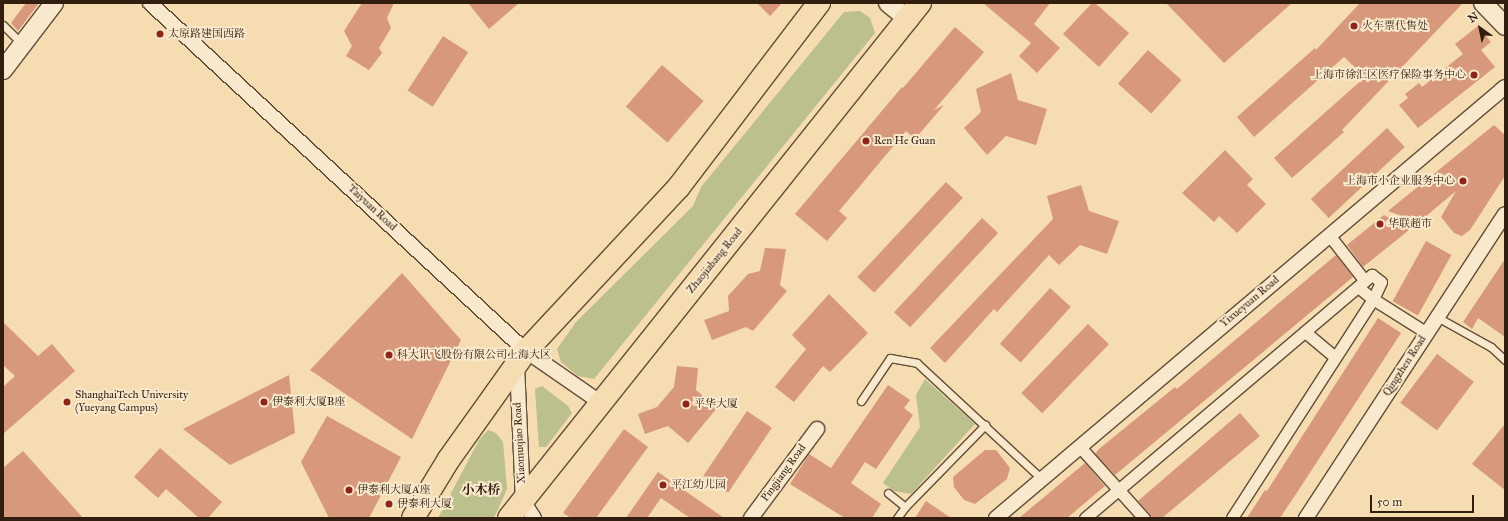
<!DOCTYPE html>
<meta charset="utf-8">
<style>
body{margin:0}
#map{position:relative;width:1508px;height:521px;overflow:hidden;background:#f5dcb1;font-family:"IM FELL Great Primer","Noto Serif SC",serif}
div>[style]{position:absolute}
.green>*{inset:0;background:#bbc08c}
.building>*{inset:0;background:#d8987b;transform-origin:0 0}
.roads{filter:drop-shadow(1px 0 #634e38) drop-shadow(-1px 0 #634e38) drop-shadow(0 1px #634e38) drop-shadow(0 -1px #634e38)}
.service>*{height:7px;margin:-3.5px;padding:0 3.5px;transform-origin:3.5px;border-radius:3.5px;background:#f8e8cc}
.pedestrian>*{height:11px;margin:-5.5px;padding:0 5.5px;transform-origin:5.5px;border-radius:5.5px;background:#f8e8cc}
.minor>*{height:14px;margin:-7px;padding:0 7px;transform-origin:7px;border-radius:7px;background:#f8e8cc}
.tertiary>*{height:18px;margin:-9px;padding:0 9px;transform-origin:9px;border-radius:9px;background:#f8e8cc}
.primary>*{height:22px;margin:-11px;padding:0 11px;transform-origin:11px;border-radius:11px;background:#f5dcb1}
.dots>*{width:11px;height:11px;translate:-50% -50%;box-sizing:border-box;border:2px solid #f8e8cc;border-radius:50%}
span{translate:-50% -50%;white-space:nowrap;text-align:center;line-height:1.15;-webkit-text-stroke:4px #f8e8cc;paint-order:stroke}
.poi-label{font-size:11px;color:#321e0f}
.left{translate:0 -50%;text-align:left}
.right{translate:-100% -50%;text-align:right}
.street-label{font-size:11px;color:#321e0f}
.quarter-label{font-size:13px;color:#321e0f;font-weight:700}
.frame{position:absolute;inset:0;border:4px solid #321e0f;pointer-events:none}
.north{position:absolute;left:1460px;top:8px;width:40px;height:40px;-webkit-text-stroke:3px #f8e8cc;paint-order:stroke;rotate:327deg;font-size:11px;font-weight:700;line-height:16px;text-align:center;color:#321e0f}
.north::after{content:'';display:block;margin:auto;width:14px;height:18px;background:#321e0f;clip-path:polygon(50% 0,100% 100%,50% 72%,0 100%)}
.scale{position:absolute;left:1370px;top:495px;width:104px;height:18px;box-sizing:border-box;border:2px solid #321e0f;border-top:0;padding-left:5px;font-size:12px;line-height:14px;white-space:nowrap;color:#321e0f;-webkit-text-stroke:3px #f8e8cc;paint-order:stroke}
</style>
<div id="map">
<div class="green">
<i style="clip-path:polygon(860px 11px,870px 18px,875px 33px,594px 379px,578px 376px,561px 362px,557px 349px,576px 322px,693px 206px,701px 187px,844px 12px)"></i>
<i style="clip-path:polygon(925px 379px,975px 424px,911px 494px,894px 491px,883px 483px,920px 427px,916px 395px)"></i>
<i style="clip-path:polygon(542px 386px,568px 406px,572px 413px,546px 447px,539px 447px,535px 389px)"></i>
<i style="clip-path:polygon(488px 430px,496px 433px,503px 442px,507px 489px,496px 514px,493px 518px,438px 518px,479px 440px)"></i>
</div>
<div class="building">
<i style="clip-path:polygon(26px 3px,39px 3px,18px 31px,11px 23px)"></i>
<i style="clip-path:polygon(362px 3px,394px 3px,387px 18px,391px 28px,379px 48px,382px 53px,369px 70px,346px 56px,352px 46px,344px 31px)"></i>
<i style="clip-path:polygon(468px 3px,519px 3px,489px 29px)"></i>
<i style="clip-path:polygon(757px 3px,782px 3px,770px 16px)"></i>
<i style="clip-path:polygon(983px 3px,1050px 3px,1034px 24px,1060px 48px,1037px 73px,1019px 56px,1031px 43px)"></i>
<i style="clip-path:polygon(1092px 3px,1095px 3px,1129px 33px,1099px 67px,1063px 34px)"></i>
<i style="clip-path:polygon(1166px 3px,1292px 3px,1224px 63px)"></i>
<i style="clip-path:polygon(1360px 3px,1463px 3px,1342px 130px,1344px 132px,1292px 178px,1274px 158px,1365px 77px,1344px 57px,1254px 137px,1237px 117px,1315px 48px,1316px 50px)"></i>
<i style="clip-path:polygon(1478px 26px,1491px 42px,1481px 50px,1495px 67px,1418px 128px,1399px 105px,1408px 98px,1405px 94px,1419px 83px,1422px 87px,1463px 54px,1455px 44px)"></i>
<i style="clip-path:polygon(955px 27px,984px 52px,934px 110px,944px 105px,915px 139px,906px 131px,839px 211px,847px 218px,827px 241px,795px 214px,902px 87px,903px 88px)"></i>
<i style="left:443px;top:36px;width:30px;height:65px;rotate:33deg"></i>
<i style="left:1148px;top:50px;width:45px;height:45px;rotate:42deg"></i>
<i style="left:662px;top:65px;width:55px;height:55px;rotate:41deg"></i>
<i style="clip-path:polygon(1011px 73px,1018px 100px,1047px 109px,1036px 145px,1006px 136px,987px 155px,964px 128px,981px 112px,976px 89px)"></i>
<i style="clip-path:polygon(1494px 125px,1505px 135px,1505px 176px,1470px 230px,1462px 236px,1454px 233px,1441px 217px,1456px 191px,1419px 222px,1388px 211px)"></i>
<i style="left:1387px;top:128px;width:26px;height:104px;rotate:47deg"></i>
<i style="clip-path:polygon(1225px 150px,1253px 179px,1247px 185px,1266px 204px,1237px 233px,1219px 216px,1214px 222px,1182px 193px)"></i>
<i style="left:946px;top:182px;width:23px;height:130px;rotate:43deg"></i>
<i style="clip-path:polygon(1081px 185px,1089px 211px,1119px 221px,1107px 254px,1080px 245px,1059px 265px,1049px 255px,997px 312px,994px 309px,945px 363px,930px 348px,1053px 219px,1047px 196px)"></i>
<i style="clip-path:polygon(1384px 215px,1409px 230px,1363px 267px,1347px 245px)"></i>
<i style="left:982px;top:218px;width:22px;height:129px;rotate:43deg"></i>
<i style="left:1426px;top:241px;width:29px;height:69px;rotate:29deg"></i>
<i style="clip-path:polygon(765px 248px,786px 249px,780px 285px,787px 291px,753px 331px,746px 327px,712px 340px,704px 320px,729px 311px,728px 296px,748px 274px,760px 271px)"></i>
<i style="clip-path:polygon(1336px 255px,1353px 277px,1115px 475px,1095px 454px,1099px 449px,1175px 387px,1177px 389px)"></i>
<i style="clip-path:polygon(1505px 259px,1505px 337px,1478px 318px,1472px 329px,1463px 322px)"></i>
<i style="clip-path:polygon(402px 273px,461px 340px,412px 439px,310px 370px)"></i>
<i style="left:1050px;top:288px;width:28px;height:75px;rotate:42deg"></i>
<i style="clip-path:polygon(829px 294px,868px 333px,830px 372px,823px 366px,794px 402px,775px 387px,806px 349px,792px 335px)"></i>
<i style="clip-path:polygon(1378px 318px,1401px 333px,1298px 491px,1280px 518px,1247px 518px,1265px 490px,1267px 491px)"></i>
<i style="clip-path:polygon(3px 322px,38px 356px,52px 344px,75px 371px,3px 434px,3px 387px,15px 376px,3px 365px)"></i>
<i style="left:1088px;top:324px;width:29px;height:96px;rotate:44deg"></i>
<i style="left:1437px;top:354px;width:46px;height:61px;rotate:37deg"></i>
<i style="clip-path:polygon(677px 366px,698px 368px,696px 390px,717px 408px,688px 443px,668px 426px,645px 434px,638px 414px,657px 407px,674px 387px)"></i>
<i style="clip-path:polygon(289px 375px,295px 433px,230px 465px,183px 429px)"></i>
<i style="clip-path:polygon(888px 385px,910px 400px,904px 408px,913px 415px,876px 469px,865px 462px,851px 483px,881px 504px,872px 518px,845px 518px,790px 484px,809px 454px,831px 468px)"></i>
<i style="left:747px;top:411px;width:30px;height:78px;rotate:34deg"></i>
<i style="clip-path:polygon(1240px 413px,1260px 436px,1162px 518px,1151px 518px,1149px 513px,1138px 501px)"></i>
<i style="clip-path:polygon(327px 416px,401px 457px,369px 518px,329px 518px,301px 462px)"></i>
<i style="clip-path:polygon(1505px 424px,1505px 490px,1472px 464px)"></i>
<i style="clip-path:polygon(624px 429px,648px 447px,596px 518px,571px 518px,563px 513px)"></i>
<i style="clip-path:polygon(160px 448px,222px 502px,208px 518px,199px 518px,166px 489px,158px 498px,134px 477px)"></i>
<i style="clip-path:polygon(985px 450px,996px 450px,1010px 468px,1007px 479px,975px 504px,964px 500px,954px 487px,953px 477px)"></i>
<i style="clip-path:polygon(23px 451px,83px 518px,3px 518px,3px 468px)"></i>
<i style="clip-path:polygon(1085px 463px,1105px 486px,1067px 518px,1019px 518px)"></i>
<i style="clip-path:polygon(658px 472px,724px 518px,690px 518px,661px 498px,647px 518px,626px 518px)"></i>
<i style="clip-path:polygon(926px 501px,951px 518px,915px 518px)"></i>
</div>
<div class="roads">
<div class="service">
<i style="left:3px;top:25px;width:27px;rotate:45deg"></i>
<i style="left:1437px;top:317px;width:62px;rotate:29.1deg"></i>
<i style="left:1491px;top:347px;width:19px;rotate:43deg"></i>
<i style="left:861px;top:401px;width:52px;rotate:-56deg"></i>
<i style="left:890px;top:358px;width:27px;rotate:10deg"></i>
<i style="left:917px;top:363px;width:171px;rotate:42.9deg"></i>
<i style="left:888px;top:493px;width:22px;rotate:39deg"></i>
<i style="left:897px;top:518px;width:14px;rotate:-54deg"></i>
<i style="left:905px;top:507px;width:115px;rotate:-45.7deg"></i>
</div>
<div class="pedestrian">
<i style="left:1329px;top:235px;width:58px;rotate:52deg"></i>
<i style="left:1358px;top:287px;width:19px;rotate:39deg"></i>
<i style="left:1373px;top:299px;width:64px;rotate:32.2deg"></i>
<i style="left:1305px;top:332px;width:39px;rotate:40deg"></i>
<i style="left:1080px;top:447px;width:96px;rotate:48deg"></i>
<i style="left:1085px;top:518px;width:376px;rotate:-40.3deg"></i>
<i style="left:1372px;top:275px;width:11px;rotate:38deg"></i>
<i style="left:1381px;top:282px;width:19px;rotate:115deg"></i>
<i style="left:1373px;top:299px;width:260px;rotate:122.8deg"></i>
</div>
<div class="minor">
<i style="left:150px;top:3px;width:512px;rotate:42.79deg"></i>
<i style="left:526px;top:351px;width:91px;rotate:34.7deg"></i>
<i style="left:517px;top:364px;width:137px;rotate:87.5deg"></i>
<i style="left:523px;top:501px;width:20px;rotate:57deg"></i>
<i style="left:751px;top:518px;width:111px;rotate:-53.4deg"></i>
<i style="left:996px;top:518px;width:667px;rotate:-40.26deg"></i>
<i style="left:1306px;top:518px;width:363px;rotate:-56.8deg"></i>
</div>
<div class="tertiary">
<i style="left:888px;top:3px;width:27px;rotate:39deg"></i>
<i style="left:1483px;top:3px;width:32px;rotate:46deg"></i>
<i style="left:3px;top:70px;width:84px;rotate:-52.7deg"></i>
</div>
<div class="primary">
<i style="left:413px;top:518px;width:69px;rotate:-58.6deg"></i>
<i style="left:449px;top:459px;width:133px;rotate:-54.5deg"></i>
<i style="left:526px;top:351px;width:223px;rotate:-47deg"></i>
<i style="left:678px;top:188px;width:233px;rotate:-52.7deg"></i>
<i style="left:509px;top:518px;width:659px;rotate:-51.41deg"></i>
</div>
</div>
<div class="dots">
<i style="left:1354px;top:26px;background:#8f2418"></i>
<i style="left:160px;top:34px;background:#8f2418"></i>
<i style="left:1474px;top:75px;background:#8f2418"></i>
<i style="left:866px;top:141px;background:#8f2418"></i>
<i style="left:1463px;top:181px;background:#8f2418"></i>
<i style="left:1380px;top:224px;background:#8f2418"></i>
<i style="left:389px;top:355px;background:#8f2418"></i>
<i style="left:67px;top:402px;background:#8f2418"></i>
<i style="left:264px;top:402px;background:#8f2418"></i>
<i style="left:686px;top:404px;background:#8f2418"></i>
<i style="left:663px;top:485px;background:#8f2418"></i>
<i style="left:349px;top:490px;background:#8f2418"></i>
<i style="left:389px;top:504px;background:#8f2418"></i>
</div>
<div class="poi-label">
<span class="left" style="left:1362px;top:26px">火车票代售处</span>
<span class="left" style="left:168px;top:34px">太原路建国西路</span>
<span class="right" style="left:1466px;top:75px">上海市徐汇区医疗保险事务中心</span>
<span class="left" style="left:874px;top:141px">Ren He Guan</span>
<span class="right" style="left:1455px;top:181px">上海市小企业服务中心</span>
<span class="left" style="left:1388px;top:224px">华联超市</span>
<span class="left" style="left:397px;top:355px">科大讯飞股份有限公司上海大区</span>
<span class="left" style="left:75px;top:402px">ShanghaiTech University<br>(Yueyang Campus)</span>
<span class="left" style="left:272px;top:402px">伊泰利大厦B座</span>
<span class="left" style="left:694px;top:404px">平华大厦</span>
<span class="left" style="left:671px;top:485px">平江幼儿园</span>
<span class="left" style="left:357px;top:490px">伊泰利大厦A座</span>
<span class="left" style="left:397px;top:504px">伊泰利大厦</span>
</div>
<div class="street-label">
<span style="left:372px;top:208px;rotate:43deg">Taiyuan Road</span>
<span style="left:715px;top:261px;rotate:-51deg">Zhaojiabang Road</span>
<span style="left:1250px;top:302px;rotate:-40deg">Yixueyuan Road</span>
<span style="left:1405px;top:366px;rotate:-57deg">Qingzhen Road</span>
<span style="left:520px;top:443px;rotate:-93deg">Xiaomuqiao Road</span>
<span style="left:784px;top:473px;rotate:-54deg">Pingjiang Road</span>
</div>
<div class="quarter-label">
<span style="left:481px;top:490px">小木桥</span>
</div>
<div class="frame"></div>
<div class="north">N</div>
<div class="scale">50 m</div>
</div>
